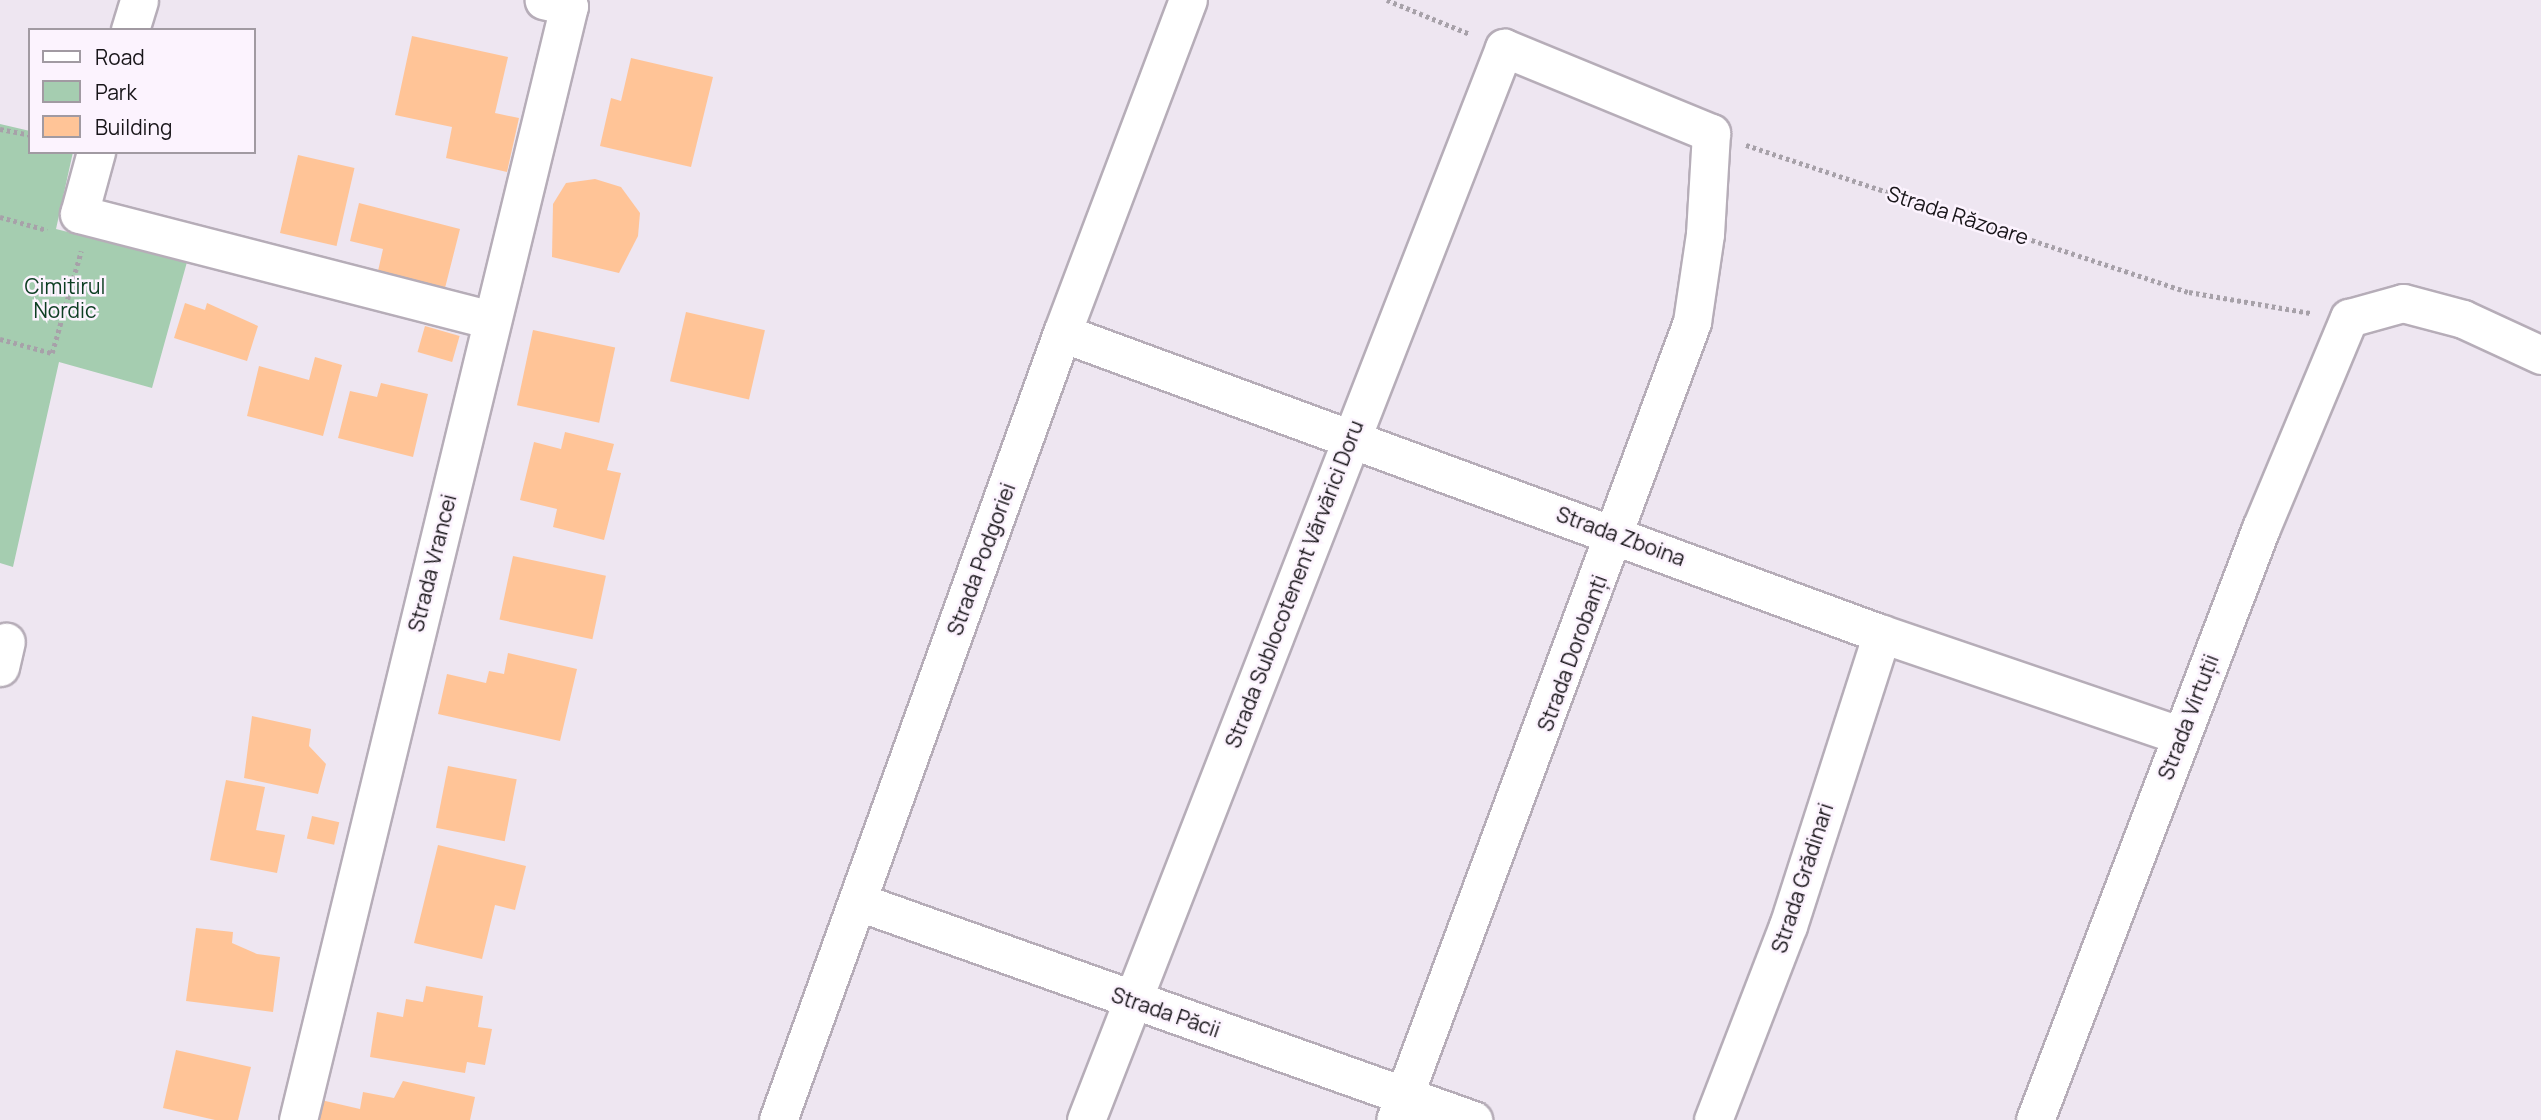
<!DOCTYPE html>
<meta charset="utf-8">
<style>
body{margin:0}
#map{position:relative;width:2541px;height:1120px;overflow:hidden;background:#eee6f1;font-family:Manrope,sans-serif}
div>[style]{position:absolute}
.green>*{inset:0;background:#a5cdb0}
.building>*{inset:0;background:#ffc497;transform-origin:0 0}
.path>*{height:4.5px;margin-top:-2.25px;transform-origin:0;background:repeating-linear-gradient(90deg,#a7a1a9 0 3.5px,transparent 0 7px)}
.roads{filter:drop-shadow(2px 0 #b6adb8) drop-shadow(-2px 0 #b6adb8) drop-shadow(0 2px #b6adb8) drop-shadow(0 -2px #b6adb8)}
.minor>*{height:37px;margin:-18.5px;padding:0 18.5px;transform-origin:18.5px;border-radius:18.5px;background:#fff}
span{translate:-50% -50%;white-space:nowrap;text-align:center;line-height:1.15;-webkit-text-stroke:5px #fcf3fe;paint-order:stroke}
.street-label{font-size:21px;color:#181519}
.park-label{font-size:21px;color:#0d3e22}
.legend{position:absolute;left:28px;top:28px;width:228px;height:126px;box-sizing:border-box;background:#fcf3fe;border:2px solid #a19aa2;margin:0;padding:9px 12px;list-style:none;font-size:21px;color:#181519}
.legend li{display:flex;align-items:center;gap:14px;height:35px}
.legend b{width:35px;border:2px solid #a19aa2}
</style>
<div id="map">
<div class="green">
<i style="clip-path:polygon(0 124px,30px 131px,30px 152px,73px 152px,56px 229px,187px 262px,152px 388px,59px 362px,13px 567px,0 563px)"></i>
</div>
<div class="building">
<i style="clip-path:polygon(412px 36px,508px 57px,495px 113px,519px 118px,507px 172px,446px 158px,452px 127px,395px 115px)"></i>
<i style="clip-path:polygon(631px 58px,713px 77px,691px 167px,600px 146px,611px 98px,621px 101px)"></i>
<i style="left:298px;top:155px;width:58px;height:80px;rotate:13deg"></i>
<i style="clip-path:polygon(595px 179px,621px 187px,640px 213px,638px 236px,619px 273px,552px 257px,553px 204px,566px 183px)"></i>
<i style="clip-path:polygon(359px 203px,460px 229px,445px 288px,378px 271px,383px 249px,350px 241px)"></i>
<i style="clip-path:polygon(185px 303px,205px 310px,207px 303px,258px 326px,247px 361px,174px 338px)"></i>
<i style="left:686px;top:312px;width:81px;height:71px;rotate:13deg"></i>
<i style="left:425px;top:326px;width:36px;height:27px;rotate:16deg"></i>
<i style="left:533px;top:330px;width:84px;height:77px;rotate:12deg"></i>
<i style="clip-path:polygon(315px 357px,342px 365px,323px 436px,247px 416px,259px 366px,309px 380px)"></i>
<i style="clip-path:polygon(381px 383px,428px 394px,413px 457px,338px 438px,350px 391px,377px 397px)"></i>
<i style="clip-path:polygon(565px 432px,614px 444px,607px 470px,621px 473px,604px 540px,553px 527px,557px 509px,520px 500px,534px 442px,561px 449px)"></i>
<i style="left:513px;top:556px;width:95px;height:65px;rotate:12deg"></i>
<i style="clip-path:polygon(508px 653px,577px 669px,560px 741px,438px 714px,447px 674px,486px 683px,489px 671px,504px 674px)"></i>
<i style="clip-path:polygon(252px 716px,311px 729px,309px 746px,326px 764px,318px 794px,244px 778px)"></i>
<i style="left:448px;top:766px;width:70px;height:63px;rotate:11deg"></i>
<i style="clip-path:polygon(226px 780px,265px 787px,256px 830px,285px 835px,277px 873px,210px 860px)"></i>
<i style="left:312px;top:816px;width:28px;height:23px;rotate:13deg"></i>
<i style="clip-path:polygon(438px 845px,526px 866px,515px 910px,495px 905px,482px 959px,414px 943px)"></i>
<i style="clip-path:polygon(196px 928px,233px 932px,232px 943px,257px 954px,280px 957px,273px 1012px,186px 1001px)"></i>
<i style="clip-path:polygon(426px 986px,483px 996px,478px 1027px,492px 1029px,485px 1065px,467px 1062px,465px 1073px,370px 1057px,377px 1012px,403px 1017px,406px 999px,423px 1002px)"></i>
<i style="clip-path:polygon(176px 1050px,251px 1067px,238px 1120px,215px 1120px,163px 1108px)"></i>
<i style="clip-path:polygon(403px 1081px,475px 1097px,470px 1120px,317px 1120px,321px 1100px,360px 1109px,363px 1092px,394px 1098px)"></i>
</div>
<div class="path">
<i style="left:1387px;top:0;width:90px;rotate:22.3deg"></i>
<i style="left:0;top:129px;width:31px;rotate:11deg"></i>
<i style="left:1746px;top:145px;width:467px;rotate:18.4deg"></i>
<i style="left:2189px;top:292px;width:123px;rotate:9.8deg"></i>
<i style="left:0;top:217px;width:49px;rotate:15.5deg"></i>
<i style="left:0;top:339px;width:54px;rotate:15.1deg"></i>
<i style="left:52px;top:353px;width:106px;rotate:-74.1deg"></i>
</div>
<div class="roads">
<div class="minor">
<i style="left:130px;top:30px;width:31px;rotate:-73deg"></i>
<i style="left:96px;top:152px;width:64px;rotate:105.3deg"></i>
<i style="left:79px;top:214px;width:425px;rotate:14.4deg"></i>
<i style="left:1062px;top:333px;width:873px;rotate:20.16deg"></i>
<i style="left:1882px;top:634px;width:316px;rotate:18.8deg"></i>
<i style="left:0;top:667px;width:26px;rotate:-77deg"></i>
<i style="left:859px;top:902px;width:652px;rotate:19.55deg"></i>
<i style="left:298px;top:1120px;width:1146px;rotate:-76.33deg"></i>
<i style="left:569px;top:6px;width:26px;rotate:-167deg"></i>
<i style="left:778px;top:1120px;width:837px;rotate:-70.16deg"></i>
<i style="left:1062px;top:333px;width:356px;rotate:-69.3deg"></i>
<i style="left:1086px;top:1120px;width:1151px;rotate:-68.7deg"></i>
<i style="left:1504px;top:48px;width:224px;rotate:22.3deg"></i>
<i style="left:1711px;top:133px;width:101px;rotate:93.4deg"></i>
<i style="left:1705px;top:234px;width:89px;rotate:98.4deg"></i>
<i style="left:1692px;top:322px;width:851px;rotate:110.41deg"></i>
<i style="left:1713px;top:1120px;width:208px;rotate:-68.9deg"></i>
<i style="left:1788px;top:926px;width:307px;rotate:-72.2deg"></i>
<i style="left:2035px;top:1120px;width:634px;rotate:-69.11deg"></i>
<i style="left:2261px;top:528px;width:228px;rotate:-67.3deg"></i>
<i style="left:2349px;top:318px;width:56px;rotate:-15.5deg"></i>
<i style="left:2403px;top:303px;width:62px;rotate:14.9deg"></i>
<i style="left:2463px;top:319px;width:86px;rotate:24.8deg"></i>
</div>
</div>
<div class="street-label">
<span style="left:1958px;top:215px;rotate:18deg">Strada Răzoare</span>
<span style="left:1621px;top:536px;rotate:20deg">Strada Zboina</span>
<span style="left:981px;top:559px;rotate:-70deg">Strada Podgoriei</span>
<span style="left:432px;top:563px;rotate:-76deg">Strada Vrancei</span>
<span style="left:1294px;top:584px;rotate:-69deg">Strada Sublocotenent Vărvărici Doru</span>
<span style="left:1572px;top:653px;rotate:-70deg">Strada Dorobanți</span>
<span style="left:2188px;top:717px;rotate:-69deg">Strada Virtuții</span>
<span style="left:1802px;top:878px;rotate:-72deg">Strada Grădinari</span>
<span style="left:1166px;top:1012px;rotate:19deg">Strada Păcii</span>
</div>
<div class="park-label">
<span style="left:65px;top:298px">Cimitirul<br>Nordic</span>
</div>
<ul class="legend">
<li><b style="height:9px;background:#fff"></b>Road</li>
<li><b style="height:19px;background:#a5cdb0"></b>Park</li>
<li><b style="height:19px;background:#ffc497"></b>Building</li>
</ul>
</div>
